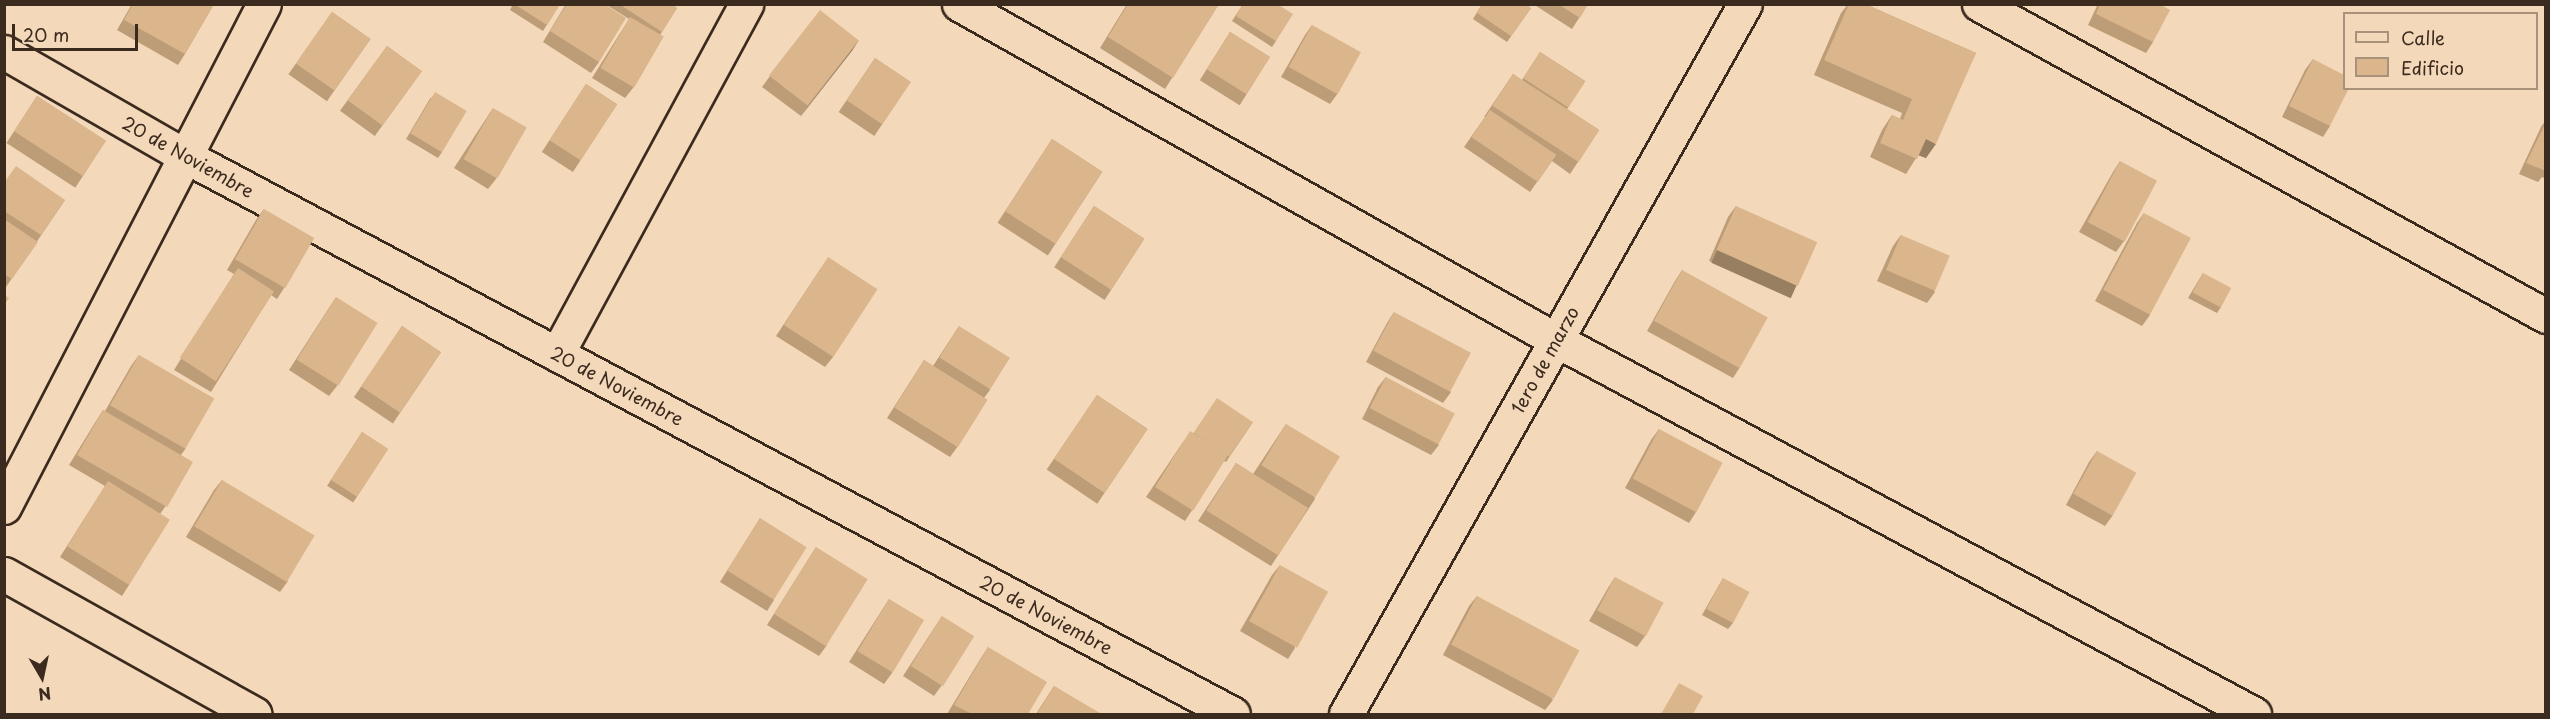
<!DOCTYPE html>
<style>
body{margin:0}
#map{position:relative;width:2550px;height:719px;overflow:hidden;background:#f3d8ba;font-family:"Playpen Sans",sans-serif}
div>[style]{position:absolute}
.roads{filter:drop-shadow(2px 0 #3b2a1e) drop-shadow(-2px 0 #3b2a1e) drop-shadow(0 2px #3b2a1e) drop-shadow(0 -2px #3b2a1e)}
.street>*{height:33px;margin:-16.5px;padding:0 16.5px;transform-origin:16.5px;border-radius:16.5px;background:#f3d8ba}
.wall>*{inset:0;background:#bc9d78;transform-origin:0 0}
.shaded-wall>*{inset:0;background:#997f62;transform-origin:0 0}
.building>*{inset:0;background:#dbb68c;transform-origin:0 0}
span{translate:-50% -50%;white-space:nowrap;text-align:center;line-height:1.15;-webkit-text-stroke:4.5px #f3d8ba;paint-order:stroke}
.street-label{font-size:18px;color:#3b2a1e}
.frame{position:absolute;inset:0;border:6px solid #3b2a1e;pointer-events:none}
.legend{position:absolute;left:2343px;top:12px;width:195px;height:78px;box-sizing:border-box;background:#f3d8ba;border:2px solid #a9927c;margin:0;padding:8px 10px;list-style:none;font-size:18px;color:#3b2a1e}
.legend li{display:flex;align-items:center;gap:12px;height:30px}
.legend b{width:30px;border:2px solid #a9927c}
.north{position:absolute;left:12px;top:647px;width:60px;height:60px;-webkit-text-stroke:4px #f3d8ba;paint-order:stroke;rotate:171deg;font-size:16px;font-weight:700;line-height:24px;text-align:center;color:#3b2a1e}
.north::after{content:'';display:block;margin:auto;width:21px;height:27px;background:#3b2a1e;clip-path:polygon(50% 0,100% 100%,50% 72%,0 100%)}
.scale{position:absolute;left:12px;top:24px;width:126px;height:27px;box-sizing:border-box;border:3px solid #3b2a1e;border-top:0;padding-left:8px;font-size:18px;line-height:21px;white-space:nowrap;color:#3b2a1e;-webkit-text-stroke:4px #f3d8ba;paint-order:stroke}
</style>
<div id="map">
<div class="roads">
<div class="street">
<i style="left:959px;top:4px;width:685px;rotate:29.37deg"></i>
<i style="left:1556px;top:340px;width:792px;rotate:28.18deg"></i>
<i style="left:1979px;top:4px;width:647px;rotate:28.82deg"></i>
<i style="left:4px;top:52px;width:209px;rotate:29.9deg"></i>
<i style="left:185px;top:156px;width:1187px;rotate:28.03deg"></i>
<i style="left:557px;top:354px;width:398px;rotate:-61.6deg"></i>
<i style="left:4px;top:507px;width:566px;rotate:-62.67deg"></i>
<i style="left:4px;top:574px;width:287px;rotate:29.2deg"></i>
<i style="left:1346px;top:714px;width:814px;rotate:-60.67deg"></i>
</div>
</div>
<div class="wall">
<i style="clip-path:polygon(132px 4px,214px 4px,185px 54px,178px 65px,117px 30px)"></i>
<i style="clip-path:polygon(513px 4px,560px 4px,543px 31px,510px 10px)"></i>
<i style="clip-path:polygon(566px 4px,604px 4px,599px 62px,591px 73px,543px 42px)"></i>
<i style="clip-path:polygon(605px 4px,671px 4px,677px 8px,660px 35px,633px 88px,625px 98px,592px 78px,629px 19px)"></i>
<i style="clip-path:polygon(1127px 4px,1219px 4px,1165px 89px,1100px 48px)"></i>
<i style="clip-path:polygon(1243px 4px,1276px 41px,1272px 47px,1232px 21px)"></i>
<i style="clip-path:polygon(1482px 4px,1531px 8px,1507px 42px,1473px 19px)"></i>
<i style="clip-path:polygon(1533px 4px,1588px 4px,1572px 29px)"></i>
<i style="clip-path:polygon(1848px 4px,1865px 4px,1976px 53px,1926px 158px,1918px 155px,1906px 174px,1870px 157px,1882px 130px,1892px 115px,1900px 119px,1902px 113px,1814px 75px,1841px 13px)"></i>
<i style="clip-path:polygon(2098px 4px,2159px 4px,2153px 42px,2146px 53px,2088px 25px)"></i>
<i style="left:332px;top:12px;width:47px;height:76px;rotate:35deg"></i>
<i style="clip-path:polygon(1312px 25px,1338px 93px,1330px 104px,1281px 77px,1305px 35px)"></i>
<i style="left:1230px;top:32px;width:47px;height:57px;rotate:32deg"></i>
<i style="clip-path:polygon(859px 40px,801px 116px,762px 87px,770px 76px)"></i>
<i style="left:387px;top:46px;width:43px;height:80px;rotate:36deg"></i>
<i style="clip-path:polygon(1540px 52px,1585px 81px,1567px 109px,1599px 130px,1570px 174px,1552px 161px,1530px 192px,1464px 147px,1485px 117px,1484px 117px,1513px 74px,1522px 80px)"></i>
<i style="left:875px;top:58px;width:43px;height:65px;rotate:34deg"></i>
<i style="clip-path:polygon(2313px 59px,2330px 126px,2323px 137px,2282px 117px,2305px 70px)"></i>
<i style="left:586px;top:84px;width:37px;height:81px;rotate:33deg"></i>
<i style="left:37px;top:96px;width:82px;height:56px;rotate:33deg"></i>
<i style="clip-path:polygon(431px 97px,442px 152px,438px 158px,406px 139px)"></i>
<i style="clip-path:polygon(493px 108px,496px 179px,488px 189px,454px 168px)"></i>
<i style="clip-path:polygon(2546px 120px,2546px 179px,2542px 177px,2538px 182px,2519px 174px,2541px 127px)"></i>
<i style="left:1052px;top:139px;width:60px;height:100px;rotate:33deg"></i>
<i style="clip-path:polygon(2120px 161px,2124px 241px,2116px 252px,2079px 232px,2113px 172px)"></i>
<i style="clip-path:polygon(4px 182px,65px 200px,4px 290px)"></i>
<i style="left:1094px;top:206px;width:60px;height:73px;rotate:33deg"></i>
<i style="clip-path:polygon(1736px 206px,1797px 285px,1789px 296px,1709px 261px,1728px 217px)"></i>
<i style="clip-path:polygon(264px 209px,284px 288px,277px 299px,271px 295px,211px 392px,174px 370px,234px 274px,227px 270px,256px 220px)"></i>
<i style="clip-path:polygon(2144px 213px,2150px 315px,2142px 326px,2095px 301px,2137px 223px)"></i>
<i style="clip-path:polygon(1901px 235px,1935px 292px,1927px 303px,1877px 281px,1893px 246px)"></i>
<i style="clip-path:polygon(821px 268px,833px 357px,825px 367px,776px 336px)"></i>
<i style="clip-path:polygon(1682px 270px,1740px 367px,1733px 378px,1647px 331px,1675px 281px)"></i>
<i style="clip-path:polygon(2203px 273px,2221px 307px,2217px 313px,2188px 298px)"></i>
<i style="clip-path:polygon(336px 297px,337px 386px,329px 396px,289px 370px)"></i>
<i style="clip-path:polygon(1394px 312px,1451px 392px,1443px 403px,1366px 362px,1387px 323px)"></i>
<i style="left:402px;top:326px;width:47px;height:86px;rotate:34deg"></i>
<i style="clip-path:polygon(959px 326px,990px 390px,984px 398px,958px 446px,950px 457px,887px 418px,924px 360px,933px 366px)"></i>
<i style="clip-path:polygon(139px 355px,186px 448px,181px 455px,165px 507px,160px 514px,129px 585px,122px 596px,60px 557px,105px 486px,69px 465px,96px 421px,103px 410px,105px 411px,131px 366px)"></i>
<i style="clip-path:polygon(1386px 377px,1439px 445px,1431px 455px,1362px 419px,1378px 387px)"></i>
<i style="left:1097px;top:395px;width:61px;height:90px;rotate:34deg"></i>
<i style="clip-path:polygon(1253px 422px,1226px 462px,1224px 461px,1185px 521px,1146px 497px,1183px 442px,1193px 433px)"></i>
<i style="clip-path:polygon(1286px 424px,1315px 499px,1271px 566px,1198px 521px,1236px 463px,1253px 474px)"></i>
<i style="clip-path:polygon(1659px 429px,1696px 512px,1689px 523px,1625px 488px,1651px 440px)"></i>
<i style="left:362px;top:432px;width:31px;height:64px;rotate:33deg"></i>
<i style="clip-path:polygon(2097px 451px,2113px 515px,2105px 526px,2066px 505px,2089px 462px)"></i>
<i style="clip-path:polygon(222px 480px,288px 581px,280px 592px,186px 537px,214px 490px)"></i>
<i style="clip-path:polygon(760px 518px,774px 600px,767px 611px,720px 582px)"></i>
<i style="clip-path:polygon(816px 547px,827px 645px,819px 656px,767px 625px)"></i>
<i style="clip-path:polygon(1280px 565px,1295px 648px,1288px 659px,1240px 631px,1272px 575px)"></i>
<i style="clip-path:polygon(1615px 577px,1645px 636px,1637px 647px,1589px 621px,1608px 588px)"></i>
<i style="clip-path:polygon(1723px 578px,1733px 623px,1728px 629px,1702px 615px)"></i>
<i style="clip-path:polygon(1477px 596px,1553px 700px,1545px 710px,1443px 655px,1469px 606px)"></i>
<i style="clip-path:polygon(889px 599px,892px 673px,884px 684px,849px 662px)"></i>
<i style="clip-path:polygon(942px 616px,942px 685px,934px 696px,903px 676px)"></i>
<i style="clip-path:polygon(988px 647px,1028px 714px,947px 714px,981px 658px)"></i>
<i style="clip-path:polygon(1054px 686px,1099px 714px,1036px 714px)"></i>
</div>
<div class="shaded-wall">
<i style="clip-path:polygon(859px 40px,852px 51px,801px 116px,809px 105px)"></i>
<i style="clip-path:polygon(1926px 139px,1936px 144px,1926px 158px,1915px 154px)"></i>
<i style="left:1717px;top:250px;width:87px;height:14px;rotate:24deg"></i>
</div>
<div class="building">
<i style="clip-path:polygon(133px 4px,214px 4px,185px 54px,124px 20px)"></i>
<i style="clip-path:polygon(514px 4px,560px 4px,547px 25px)"></i>
<i style="clip-path:polygon(567px 4px,604px 4px,626px 18px,599px 62px,550px 31px)"></i>
<i style="clip-path:polygon(619px 4px,671px 4px,677px 8px,662px 32px)"></i>
<i style="clip-path:polygon(1128px 4px,1219px 4px,1173px 78px,1108px 37px)"></i>
<i style="clip-path:polygon(1243px 4px,1277px 4px,1293px 14px,1276px 41px,1236px 16px)"></i>
<i style="clip-path:polygon(1482px 4px,1527px 4px,1531px 8px,1511px 36px,1477px 13px)"></i>
<i style="clip-path:polygon(1558px 4px,1588px 4px,1580px 18px)"></i>
<i style="clip-path:polygon(1849px 4px,1865px 4px,1976px 53px,1936px 144px,1926px 139px,1917px 159px,1880px 143px,1892px 115px,1903px 120px,1912px 99px,1824px 60px)"></i>
<i style="clip-path:polygon(2100px 4px,2159px 4px,2170px 10px,2153px 42px,2096px 14px)"></i>
<i style="left:820px;top:10px;width:49px;height:83px;rotate:38deg"></i>
<i style="left:332px;top:12px;width:47px;height:63px;rotate:35deg"></i>
<i style="left:630px;top:17px;width:39px;height:59px;rotate:30deg"></i>
<i style="left:1312px;top:25px;width:56px;height:48px;rotate:29deg"></i>
<i style="left:1230px;top:32px;width:47px;height:44px;rotate:32deg"></i>
<i style="left:387px;top:46px;width:43px;height:67px;rotate:36deg"></i>
<i style="left:1540px;top:52px;width:54px;height:31px;rotate:33deg"></i>
<i style="left:875px;top:58px;width:43px;height:51px;rotate:34deg"></i>
<i style="clip-path:polygon(2313px 59px,2344px 75px,2344px 88px,2349px 88px,2330px 126px,2289px 106px)"></i>
<i style="left:1513px;top:74px;width:103px;height:38px;rotate:33deg"></i>
<i style="left:586px;top:84px;width:37px;height:67px;rotate:33deg"></i>
<i style="left:435px;top:92px;width:37px;height:48px;rotate:31deg"></i>
<i style="left:37px;top:96px;width:82px;height:42px;rotate:33deg"></i>
<i style="left:493px;top:108px;width:39px;height:59px;rotate:30deg"></i>
<i style="left:1490px;top:110px;width:80px;height:33px;rotate:34deg"></i>
<i style="clip-path:polygon(2546px 122px,2546px 171px,2526px 163px)"></i>
<i style="left:1052px;top:139px;width:60px;height:86px;rotate:33deg"></i>
<i style="left:2120px;top:161px;width:42px;height:69px;rotate:28deg"></i>
<i style="clip-path:polygon(16px 166px,65px 200px,41px 235px,4px 211px,4px 183px)"></i>
<i style="left:1094px;top:206px;width:60px;height:61px;rotate:33deg"></i>
<i style="left:1736px;top:206px;width:89px;height:48px;rotate:24deg"></i>
<i style="left:264px;top:209px;width:58px;height:58px;rotate:30deg"></i>
<i style="left:2144px;top:213px;width:53px;height:87px;rotate:28deg"></i>
<i style="clip-path:polygon(4px 219px,38px 242px,12px 279px,4px 274px)"></i>
<i style="left:1901px;top:235px;width:53px;height:38px;rotate:23deg"></i>
<i style="left:828px;top:257px;width:59px;height:81px;rotate:33deg"></i>
<i style="left:238px;top:268px;width:43px;height:107px;rotate:33deg"></i>
<i style="left:1682px;top:270px;width:98px;height:58px;rotate:29deg"></i>
<i style="left:2203px;top:273px;width:32px;height:22px;rotate:28deg"></i>
<i style="clip-path:polygon(4px 295px,9px 298px,4px 305px)"></i>
<i style="left:336px;top:297px;width:49px;height:74px;rotate:32deg"></i>
<i style="left:1394px;top:312px;width:87px;height:44px;rotate:28deg"></i>
<i style="left:402px;top:326px;width:47px;height:73px;rotate:34deg"></i>
<i style="left:959px;top:326px;width:60px;height:37px;rotate:32deg"></i>
<i style="left:139px;top:355px;width:87px;height:58px;rotate:30deg"></i>
<i style="left:924px;top:360px;width:75px;height:56px;rotate:32deg"></i>
<i style="left:1386px;top:377px;width:78px;height:35px;rotate:28deg"></i>
<i style="left:1097px;top:395px;width:61px;height:77px;rotate:34deg"></i>
<i style="left:1217px;top:398px;width:43px;height:42px;rotate:34deg"></i>
<i style="left:103px;top:410px;width:104px;height:52px;rotate:30deg"></i>
<i style="left:1286px;top:424px;width:63px;height:48px;rotate:31deg"></i>
<i style="left:1659px;top:429px;width:72px;height:56px;rotate:28deg"></i>
<i style="left:1190px;top:431px;width:45px;height:66px;rotate:32deg"></i>
<i style="left:362px;top:432px;width:31px;height:57px;rotate:33deg"></i>
<i style="left:2097px;top:451px;width:45px;height:49px;rotate:29deg"></i>
<i style="left:1236px;top:463px;width:85px;height:56px;rotate:32deg"></i>
<i style="left:222px;top:480px;width:108px;height:54px;rotate:31deg"></i>
<i style="left:108px;top:481px;width:73px;height:77px;rotate:32deg"></i>
<i style="left:760px;top:518px;width:55px;height:62px;rotate:32deg"></i>
<i style="left:816px;top:547px;width:61px;height:79px;rotate:32deg"></i>
<i style="left:1280px;top:565px;width:55px;height:64px;rotate:29deg"></i>
<i style="left:1615px;top:577px;width:55px;height:38px;rotate:28deg"></i>
<i style="left:1723px;top:578px;width:30px;height:35px;rotate:28deg"></i>
<i style="left:1477px;top:596px;width:116px;height:55px;rotate:28deg"></i>
<i style="left:889px;top:599px;width:41px;height:61px;rotate:31deg"></i>
<i style="left:942px;top:616px;width:38px;height:59px;rotate:32deg"></i>
<i style="clip-path:polygon(988px 647px,1047px 682px,1028px 714px,972px 714px,954px 705px)"></i>
<i style="clip-path:polygon(1679px 683px,1703px 696px,1693px 714px,1661px 714px)"></i>
<i style="clip-path:polygon(1054px 686px,1100px 713px,1099px 714px,1037px 714px)"></i>
</div>
<div class="street-label">
<span style="left:188px;top:157px;rotate:29deg">20 de Noviembre</span>
<span style="left:1545px;top:360px;rotate:-61deg">1ero de marzo</span>
<span style="left:617px;top:386px;rotate:28deg">20 de Noviembre</span>
<span style="left:1046px;top:615px;rotate:28deg">20 de Noviembre</span>
</div>
<div class="frame"></div>
<ul class="legend">
<li><b style="height:8px;background:#f3d8ba"></b>Calle</li>
<li><b style="height:16px;background:#dbb68c"></b>Edificio</li>
</ul>
<div class="north">N</div>
<div class="scale">20 m</div>
</div>
